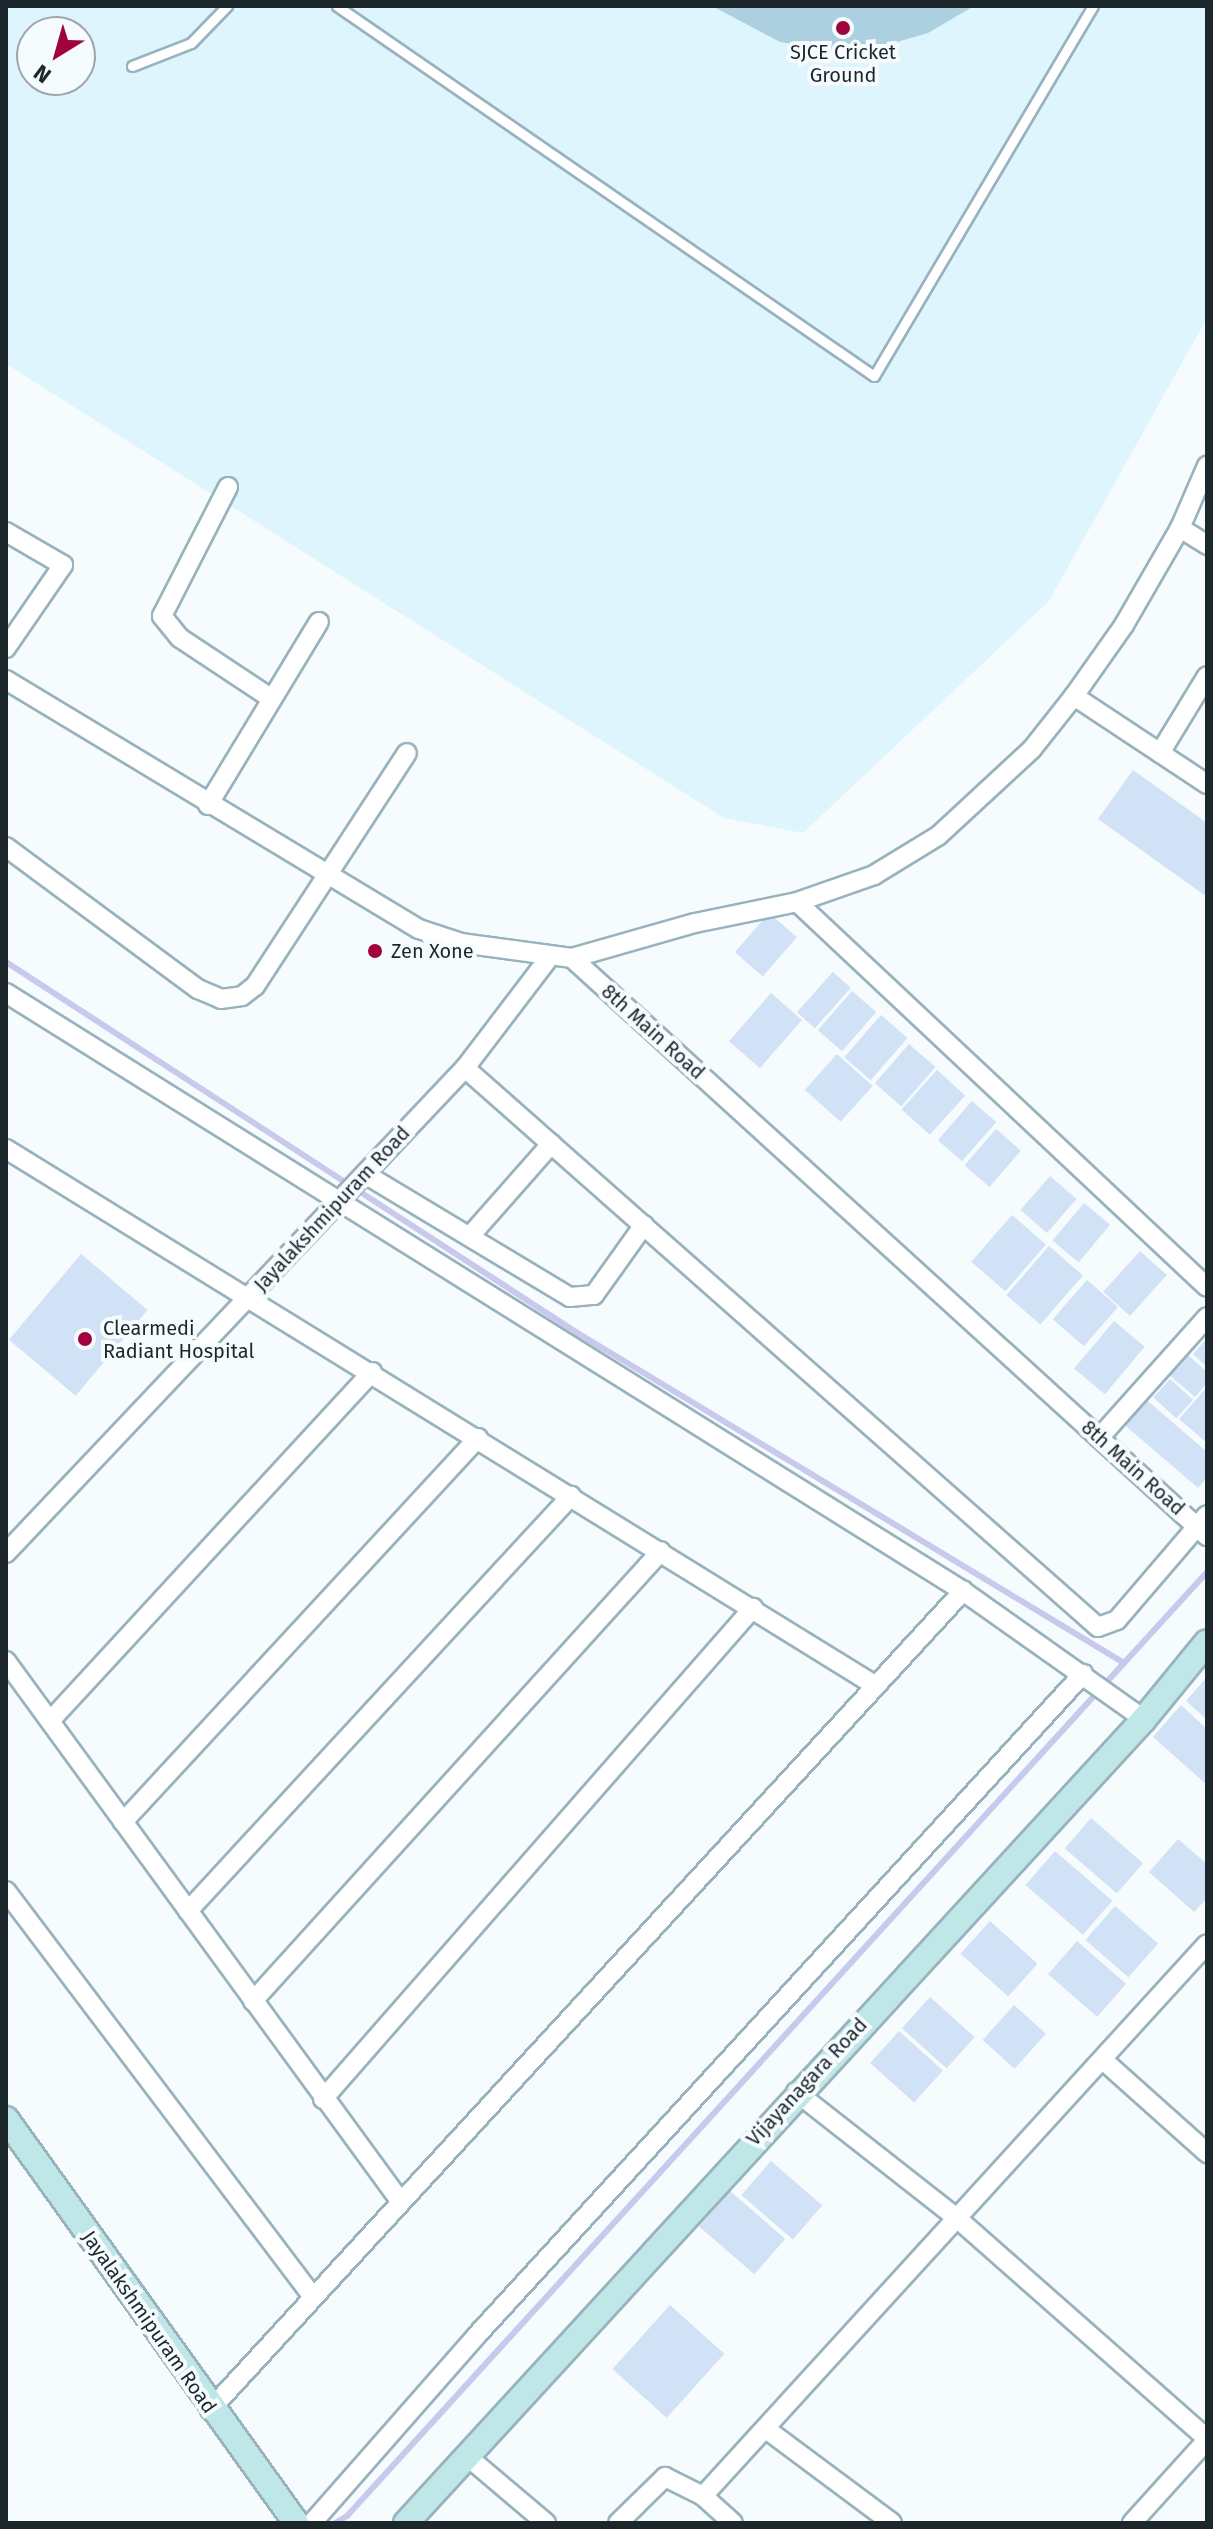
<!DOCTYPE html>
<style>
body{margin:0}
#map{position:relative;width:1213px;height:2529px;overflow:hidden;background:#f6fbfe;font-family:"Fira Sans",sans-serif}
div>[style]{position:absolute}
.built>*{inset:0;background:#dff5fe}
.green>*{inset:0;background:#add0e0}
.stream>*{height:6px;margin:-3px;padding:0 3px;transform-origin:3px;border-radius:3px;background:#c8c9ec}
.building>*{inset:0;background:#d1e1f6;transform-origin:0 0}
.roads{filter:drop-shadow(2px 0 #98b2be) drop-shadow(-2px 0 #98b2be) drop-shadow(0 2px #98b2be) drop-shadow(0 -2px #98b2be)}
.lane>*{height:9px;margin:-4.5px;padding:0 4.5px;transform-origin:4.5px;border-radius:4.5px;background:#fff}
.street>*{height:18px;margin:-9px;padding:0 9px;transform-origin:9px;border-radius:9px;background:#fff}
.secondary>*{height:24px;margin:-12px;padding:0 12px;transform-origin:12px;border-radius:12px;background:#bfe7e8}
.dots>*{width:22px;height:22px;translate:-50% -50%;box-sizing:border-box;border:4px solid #f6fbfe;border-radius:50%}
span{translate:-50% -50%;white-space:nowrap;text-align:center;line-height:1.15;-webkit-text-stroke:8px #f6fbfe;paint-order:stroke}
.poi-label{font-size:20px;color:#1c272b}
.left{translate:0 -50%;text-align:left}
.street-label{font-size:20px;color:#1c272b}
.frame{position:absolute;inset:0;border:8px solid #1c272b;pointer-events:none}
.north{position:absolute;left:16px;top:16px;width:80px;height:80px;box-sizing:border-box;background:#f6fbfe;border:2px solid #9fa6aa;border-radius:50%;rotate:217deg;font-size:22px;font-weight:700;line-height:32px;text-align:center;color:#1c272b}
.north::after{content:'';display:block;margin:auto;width:28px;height:36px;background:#a1033e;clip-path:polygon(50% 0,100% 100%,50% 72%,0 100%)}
</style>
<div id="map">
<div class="built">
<i style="clip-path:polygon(evenodd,6px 6px,1207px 6px,1207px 318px,1049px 601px,803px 833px,724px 818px,6px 364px,6px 6px,32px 32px,80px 32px,80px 80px,32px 80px,32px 32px)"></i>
</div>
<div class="green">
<i style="clip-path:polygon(712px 6px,974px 6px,928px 33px,873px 49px,826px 50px,780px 42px)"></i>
</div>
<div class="stream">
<i style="left:6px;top:962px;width:680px;rotate:32.99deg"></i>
<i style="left:576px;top:1332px;width:640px;rotate:31.13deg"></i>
<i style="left:1124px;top:1663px;width:123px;rotate:-47.6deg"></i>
<i style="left:335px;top:2523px;width:14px;rotate:-30deg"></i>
<i style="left:347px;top:2516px;width:1154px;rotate:-47.67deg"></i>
</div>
<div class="building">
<i style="clip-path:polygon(1133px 770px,1207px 823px,1207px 897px,1098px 819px)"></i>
<i style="left:769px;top:913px;width:37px;height:52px;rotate:41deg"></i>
<i style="left:833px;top:972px;width:24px;height:54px;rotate:42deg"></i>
<i style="left:852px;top:991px;width:32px;height:52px;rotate:41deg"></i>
<i style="left:771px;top:993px;width:41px;height:64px;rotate:41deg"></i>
<i style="left:881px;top:1015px;width:35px;height:56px;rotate:41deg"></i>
<i style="left:909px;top:1044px;width:35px;height:52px;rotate:41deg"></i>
<i style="left:837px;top:1054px;width:48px;height:48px;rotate:42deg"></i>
<i style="left:937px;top:1070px;width:38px;height:53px;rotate:42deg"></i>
<i style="left:972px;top:1101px;width:32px;height:52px;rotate:41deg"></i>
<i style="left:996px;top:1129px;width:33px;height:48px;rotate:41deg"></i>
<i style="left:1050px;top:1176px;width:35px;height:45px;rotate:41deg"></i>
<i style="left:1084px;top:1203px;width:34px;height:49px;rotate:40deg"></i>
<i style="left:1012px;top:1215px;width:45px;height:62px;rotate:41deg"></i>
<i style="left:1049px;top:1246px;width:45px;height:65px;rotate:41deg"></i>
<i style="left:1140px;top:1251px;width:36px;height:55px;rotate:42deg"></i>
<i style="left:81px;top:1254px;width:87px;height:112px;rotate:40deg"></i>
<i style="left:1087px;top:1280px;width:41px;height:52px;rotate:41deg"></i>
<i style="left:1114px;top:1321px;width:40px;height:62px;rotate:40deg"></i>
<i style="clip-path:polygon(1207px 1338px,1207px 1367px,1193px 1354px)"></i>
<i style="clip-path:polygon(1188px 1355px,1207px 1372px,1207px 1383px,1195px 1397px,1169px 1375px)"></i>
<i style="left:1170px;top:1379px;width:31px;height:25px;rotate:42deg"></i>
<i style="clip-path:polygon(1207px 1387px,1207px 1443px,1179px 1419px)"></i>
<i style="clip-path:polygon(1142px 1396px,1207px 1452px,1207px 1478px,1198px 1488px,1120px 1421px)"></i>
<i style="clip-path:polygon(1207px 1677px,1207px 1720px,1186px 1701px)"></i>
<i style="clip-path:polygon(1181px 1705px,1207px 1729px,1207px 1785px,1153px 1737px)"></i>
<i style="left:1091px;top:1818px;width:69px;height:40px;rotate:41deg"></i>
<i style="clip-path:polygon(1178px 1839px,1207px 1864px,1207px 1898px,1194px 1912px,1149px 1872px)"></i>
<i style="left:1055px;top:1851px;width:76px;height:45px;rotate:41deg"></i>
<i style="left:1115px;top:1906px;width:57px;height:45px;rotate:41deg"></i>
<i style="left:990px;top:1921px;width:64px;height:44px;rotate:42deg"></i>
<i style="left:1077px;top:1941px;width:65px;height:44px;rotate:41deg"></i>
<i style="left:930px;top:1997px;width:60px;height:42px;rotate:42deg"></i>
<i style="left:1014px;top:2005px;width:43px;height:47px;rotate:42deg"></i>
<i style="left:899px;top:2031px;width:59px;height:43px;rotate:42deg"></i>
<i style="left:771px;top:2161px;width:68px;height:45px;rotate:41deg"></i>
<i style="left:730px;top:2191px;width:73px;height:47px;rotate:41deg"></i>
<i style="left:670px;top:2305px;width:73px;height:86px;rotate:42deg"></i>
</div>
<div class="roads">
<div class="lane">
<i style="left:337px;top:6px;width:652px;rotate:34.57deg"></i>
<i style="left:874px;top:376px;width:430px;rotate:-59.4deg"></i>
<i style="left:132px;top:66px;width:63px;rotate:-21.3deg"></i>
<i style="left:191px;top:43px;width:52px;rotate:-45.8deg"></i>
</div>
<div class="street">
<i style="left:228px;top:487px;width:145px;rotate:117.1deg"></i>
<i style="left:162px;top:616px;width:28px;rotate:51deg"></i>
<i style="left:180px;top:638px;width:110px;rotate:33.5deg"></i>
<i style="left:1180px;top:528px;width:32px;rotate:32deg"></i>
<i style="left:6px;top:532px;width:66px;rotate:30.1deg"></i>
<i style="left:63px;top:565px;width:101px;rotate:124.5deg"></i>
<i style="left:6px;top:680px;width:482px;rotate:31.1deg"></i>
<i style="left:419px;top:929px;width:44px;rotate:18.4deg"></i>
<i style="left:461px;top:943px;width:112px;rotate:7.7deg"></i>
<i style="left:572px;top:958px;width:128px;rotate:-15.9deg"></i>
<i style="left:695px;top:923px;width:104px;rotate:-11.6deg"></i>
<i style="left:797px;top:902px;width:82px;rotate:-19.3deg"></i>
<i style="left:874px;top:875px;width:75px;rotate:-31.4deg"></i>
<i style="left:938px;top:836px;width:128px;rotate:-42.8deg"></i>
<i style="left:1032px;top:749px;width:68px;rotate:-51.6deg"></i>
<i style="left:1074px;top:696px;width:87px;rotate:-54.8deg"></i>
<i style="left:1124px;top:625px;width:112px;rotate:-60deg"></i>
<i style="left:1180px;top:528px;width:68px;rotate:-66.5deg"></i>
<i style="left:1074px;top:696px;width:159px;rotate:33.5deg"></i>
<i style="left:1160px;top:753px;width:90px;rotate:-58.6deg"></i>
<i style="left:208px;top:805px;width:214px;rotate:-58.8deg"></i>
<i style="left:6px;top:847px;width:239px;rotate:36.5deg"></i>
<i style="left:198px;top:989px;width:25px;rotate:23deg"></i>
<i style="left:221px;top:999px;width:21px;rotate:-8deg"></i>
<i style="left:242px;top:996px;width:16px;rotate:-38deg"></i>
<i style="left:255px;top:986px;width:278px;rotate:-56.9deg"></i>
<i style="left:797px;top:902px;width:562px;rotate:43.2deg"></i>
<i style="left:572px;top:958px;width:859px;rotate:42.31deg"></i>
<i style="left:6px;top:993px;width:1128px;rotate:32deg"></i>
<i style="left:963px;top:1591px;width:222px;rotate:35.3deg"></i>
<i style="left:465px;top:1068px;width:844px;rotate:41.45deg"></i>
<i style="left:1098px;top:1627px;width:20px;rotate:-20deg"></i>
<i style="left:1117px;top:1620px;width:138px;rotate:-49.4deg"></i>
<i style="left:6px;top:1149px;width:1022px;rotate:31.68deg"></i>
<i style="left:365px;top:1174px;width:239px;rotate:31deg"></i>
<i style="left:570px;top:1297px;width:24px;rotate:-5deg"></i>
<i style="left:594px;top:1295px;width:86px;rotate:-54.5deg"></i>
<i style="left:470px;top:1236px;width:123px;rotate:-48.6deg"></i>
<i style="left:1099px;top:1438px;width:162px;rotate:-48.2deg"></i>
<i style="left:6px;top:1553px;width:668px;rotate:-46.58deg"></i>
<i style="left:465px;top:1068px;width:137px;rotate:-52.7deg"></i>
<i style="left:6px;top:1661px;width:670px;rotate:53.87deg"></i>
<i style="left:50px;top:1721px;width:475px;rotate:-47.3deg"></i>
<i style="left:123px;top:1822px;width:523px;rotate:-47.25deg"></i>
<i style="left:6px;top:1891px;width:509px;rotate:52.9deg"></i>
<i style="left:188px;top:1911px;width:565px;rotate:-47.3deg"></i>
<i style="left:253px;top:2001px;width:607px;rotate:-47.8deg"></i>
<i style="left:1103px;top:2060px;width:140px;rotate:41.8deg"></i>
<i style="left:796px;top:2092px;width:207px;rotate:38.1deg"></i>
<i style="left:959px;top:2220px;width:331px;rotate:41.4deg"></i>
<i style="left:323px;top:2099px;width:653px;rotate:-48.79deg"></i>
<i style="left:210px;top:2410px;width:1113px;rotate:-47.4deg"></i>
<i style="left:766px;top:2429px;width:157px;rotate:36.7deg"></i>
<i style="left:468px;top:2457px;width:102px;rotate:40.2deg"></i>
<i style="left:703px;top:2496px;width:747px;rotate:-47.6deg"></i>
<i style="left:312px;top:2523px;width:250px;rotate:-48.7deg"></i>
<i style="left:477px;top:2335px;width:897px;rotate:-47.49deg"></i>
<i style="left:618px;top:2523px;width:66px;rotate:-44.4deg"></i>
<i style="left:665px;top:2477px;width:42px;rotate:26.6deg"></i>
<i style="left:703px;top:2496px;width:40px;rotate:42deg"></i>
<i style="left:1132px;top:2523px;width:112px;rotate:-47.9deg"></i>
</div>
<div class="secondary">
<i style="left:6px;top:2119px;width:497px;rotate:54.3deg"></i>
<i style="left:406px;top:2523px;width:1091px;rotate:-47.45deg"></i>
<i style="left:1144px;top:1719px;width:99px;rotate:-50.7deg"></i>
</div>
</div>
<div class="dots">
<i style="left:843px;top:28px;background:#a1033e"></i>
<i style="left:375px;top:951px;background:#a1033e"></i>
<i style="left:85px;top:1339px;background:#a1033e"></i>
</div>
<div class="poi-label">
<span style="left:843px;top:64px">SJCE Cricket<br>Ground</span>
<span class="left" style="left:391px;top:951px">Zen Xone</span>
<span class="left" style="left:103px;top:1340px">Clearmedi<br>Radiant Hospital</span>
</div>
<div class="street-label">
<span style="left:653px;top:1032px;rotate:42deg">8th Main Road</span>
<span style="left:332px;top:1209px;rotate:-47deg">Jayalakshmipuram Road</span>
<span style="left:1133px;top:1468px;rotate:42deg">8th Main Road</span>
<span style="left:807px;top:2082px;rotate:-47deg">Vijayanagara Road</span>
<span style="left:149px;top:2322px;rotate:55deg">Jayalakshmipuram Road</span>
</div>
<div class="frame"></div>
<div class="north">N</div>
</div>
